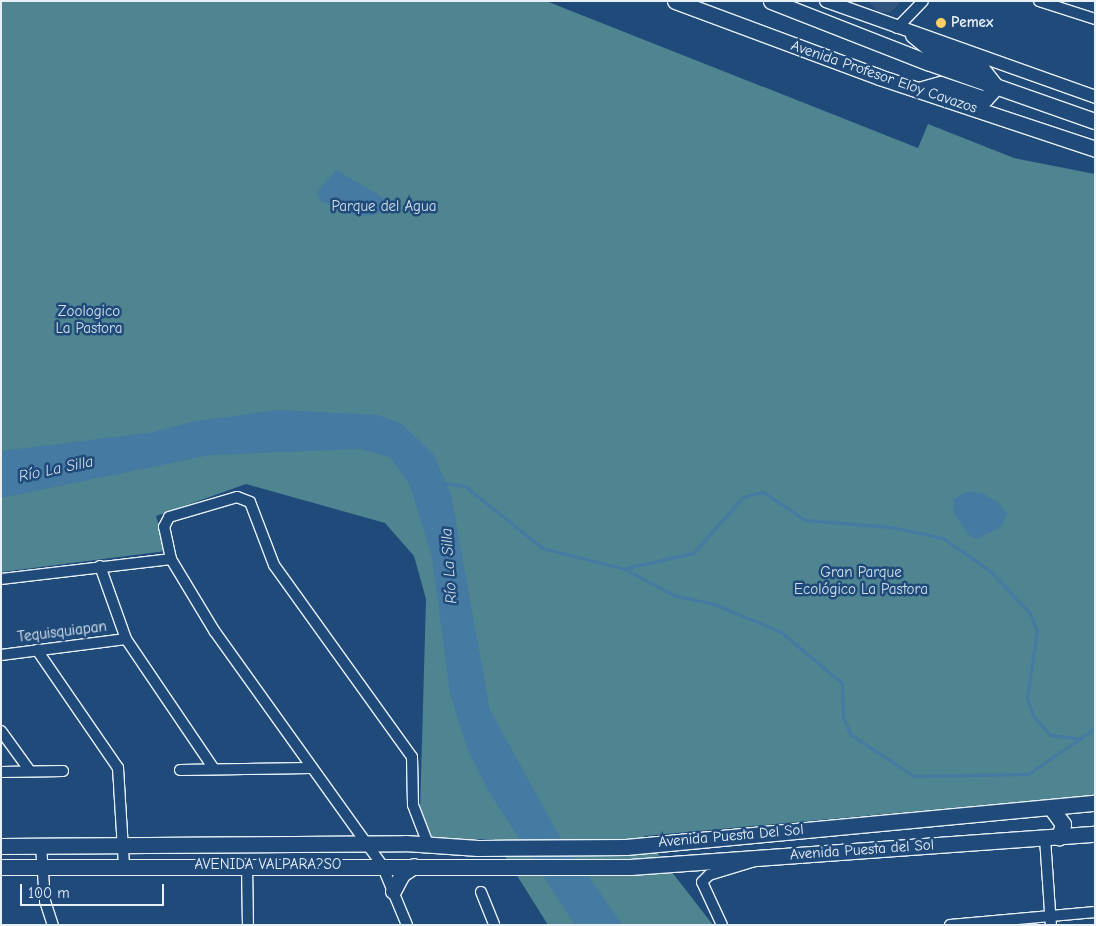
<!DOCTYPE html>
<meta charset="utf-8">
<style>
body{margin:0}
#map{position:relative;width:1096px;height:926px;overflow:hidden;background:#1f4a7a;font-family:"Comic Neue",sans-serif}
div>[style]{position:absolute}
.built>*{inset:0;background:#33547e}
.green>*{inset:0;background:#4f8491}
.water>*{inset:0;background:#457aa2}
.stream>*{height:3px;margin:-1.5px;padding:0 1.5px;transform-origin:1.5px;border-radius:1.5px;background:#457aa2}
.roads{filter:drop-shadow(1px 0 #e8f1f8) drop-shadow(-1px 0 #e8f1f8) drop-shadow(0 1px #e8f1f8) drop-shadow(0 -1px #e8f1f8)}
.minor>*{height:10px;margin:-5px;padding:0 5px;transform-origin:5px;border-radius:5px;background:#1f4a7a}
.tertiary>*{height:12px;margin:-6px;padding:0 6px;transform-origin:6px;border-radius:6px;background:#1f4a7a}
.secondary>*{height:15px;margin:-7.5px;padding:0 7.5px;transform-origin:7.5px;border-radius:7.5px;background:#1f4a7a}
.dots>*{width:14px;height:14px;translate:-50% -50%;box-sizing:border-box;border:2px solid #1f4a7a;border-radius:50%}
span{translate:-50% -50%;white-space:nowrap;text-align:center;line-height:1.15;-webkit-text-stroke:5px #1f4a7a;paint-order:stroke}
.poi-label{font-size:15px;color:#e8f1f8;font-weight:700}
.left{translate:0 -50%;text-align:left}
.street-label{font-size:15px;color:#e8f1f8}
.park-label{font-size:15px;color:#d1e1e9}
.water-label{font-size:16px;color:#d0dfeb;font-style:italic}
.frame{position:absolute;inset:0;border:2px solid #e8f1f8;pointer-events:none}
.scale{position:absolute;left:20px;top:884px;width:144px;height:22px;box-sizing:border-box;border:2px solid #e8f1f8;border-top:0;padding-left:6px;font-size:15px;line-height:18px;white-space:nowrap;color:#e8f1f8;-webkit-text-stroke:4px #1f4a7a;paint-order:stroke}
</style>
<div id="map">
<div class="built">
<i style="clip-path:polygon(873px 1px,902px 1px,891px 12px,879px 12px,870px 4px)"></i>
</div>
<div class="green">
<i style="clip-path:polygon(1px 1px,546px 1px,918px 148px,928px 124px,1014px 158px,1095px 174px,1095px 795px,644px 836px,713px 925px,548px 925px,494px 839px,433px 839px,420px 812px,426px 599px,414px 556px,385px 523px,246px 484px,156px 516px,166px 551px,1px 572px)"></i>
</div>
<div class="water">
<i style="clip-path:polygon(336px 170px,382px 197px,388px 207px,374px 215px,357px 216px,322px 202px,317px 192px)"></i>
<i style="clip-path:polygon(278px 410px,378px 415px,402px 424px,434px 455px,451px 495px,490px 710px,561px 839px,623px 925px,575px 925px,489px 792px,467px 748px,450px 693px,432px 557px,410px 485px,390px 457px,359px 449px,210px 455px,1px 498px,1px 451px,154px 432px,196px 421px)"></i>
<i style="clip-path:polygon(966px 492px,982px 493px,999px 503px,1007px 514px,1002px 526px,977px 539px,969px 535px,953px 512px,954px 499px)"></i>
</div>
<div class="stream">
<i style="left:444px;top:483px;width:21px;rotate:8deg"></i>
<i style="left:465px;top:486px;width:99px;rotate:38.8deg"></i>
<i style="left:542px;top:548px;width:86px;rotate:14.2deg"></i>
<i style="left:625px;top:569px;width:55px;rotate:28.4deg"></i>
<i style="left:673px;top:595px;width:42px;rotate:12.4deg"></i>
<i style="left:714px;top:604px;width:73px;rotate:22.7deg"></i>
<i style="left:781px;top:632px;width:80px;rotate:39.9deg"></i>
<i style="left:842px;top:683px;width:34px;rotate:88deg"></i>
<i style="left:843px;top:717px;width:20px;rotate:66deg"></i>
<i style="left:851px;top:735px;width:75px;rotate:33.1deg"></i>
<i style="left:914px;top:776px;width:114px;rotate:-1deg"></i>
<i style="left:1028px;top:774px;width:81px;rotate:-34.5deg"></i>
<i style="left:626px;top:568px;width:69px;rotate:-12.6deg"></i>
<i style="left:693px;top:553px;width:75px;rotate:-48.2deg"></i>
<i style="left:743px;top:497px;width:21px;rotate:-14deg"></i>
<i style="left:763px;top:492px;width:50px;rotate:33.7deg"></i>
<i style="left:805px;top:520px;width:86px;rotate:4.7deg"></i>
<i style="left:891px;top:527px;width:53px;rotate:11.9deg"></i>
<i style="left:943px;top:538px;width:56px;rotate:34.8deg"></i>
<i style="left:989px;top:570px;width:58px;rotate:46.4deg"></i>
<i style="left:1029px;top:612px;width:21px;rotate:67deg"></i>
<i style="left:1037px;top:631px;width:69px;rotate:98.4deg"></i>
<i style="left:1027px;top:699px;width:19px;rotate:69deg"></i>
<i style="left:1034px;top:717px;width:24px;rotate:48deg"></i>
<i style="left:1050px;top:735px;width:31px;rotate:7deg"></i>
<i style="left:1095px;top:672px;width:12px;rotate:90deg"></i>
</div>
<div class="roads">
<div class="minor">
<i style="left:1039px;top:1px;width:59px;rotate:17.8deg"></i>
<i style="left:897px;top:28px;width:37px;rotate:-46deg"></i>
<i style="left:100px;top:566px;width:77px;rotate:70.4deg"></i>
<i style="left:126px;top:639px;width:157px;rotate:55.9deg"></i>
<i style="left:1px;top:579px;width:171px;rotate:-6.7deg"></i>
<i style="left:37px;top:650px;width:143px;rotate:55.5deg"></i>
<i style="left:118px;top:768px;width:97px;rotate:86.5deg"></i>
<i style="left:1px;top:655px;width:126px;rotate:-7.3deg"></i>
<i style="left:1px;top:731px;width:49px;rotate:54.1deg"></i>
<i style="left:180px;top:770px;width:130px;rotate:-0.9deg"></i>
<i style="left:1px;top:772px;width:62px;rotate:-0.9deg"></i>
<i style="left:1045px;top:838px;width:87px;rotate:86.1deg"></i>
<i style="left:41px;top:846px;width:55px;rotate:85.8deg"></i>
<i style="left:45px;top:901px;width:25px;rotate:72deg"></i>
<i style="left:247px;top:864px;width:61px;rotate:89.1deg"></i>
<i style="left:481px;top:892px;width:35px;rotate:68deg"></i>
<i style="left:407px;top:925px;width:65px;rotate:-112.6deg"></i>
<i style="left:382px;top:865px;width:287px;rotate:-125.6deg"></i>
<i style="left:215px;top:632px;width:85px;rotate:-121.1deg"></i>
<i style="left:171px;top:559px;width:33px;rotate:-102deg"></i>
<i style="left:164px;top:527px;width:11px;rotate:-63deg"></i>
<i style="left:169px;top:517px;width:71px;rotate:-16.4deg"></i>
<i style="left:237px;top:497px;width:14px;rotate:21deg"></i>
<i style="left:250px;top:502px;width:67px;rotate:69.1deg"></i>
<i style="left:274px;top:565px;width:236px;rotate:54.3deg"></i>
<i style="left:412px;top:757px;width:48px;rotate:88.8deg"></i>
<i style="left:413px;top:805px;width:42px;rotate:69deg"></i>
<i style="left:722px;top:925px;width:47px;rotate:-114.9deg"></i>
<i style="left:702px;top:882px;width:10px;rotate:-45deg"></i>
<i style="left:709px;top:875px;width:48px;rotate:-16.9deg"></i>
<i style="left:950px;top:925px;width:146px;rotate:-5.1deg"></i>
</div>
<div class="tertiary">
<i style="left:826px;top:1px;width:286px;rotate:19.6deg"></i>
</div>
<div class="secondary">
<i style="left:675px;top:1px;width:218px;rotate:20.4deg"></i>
<i style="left:879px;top:77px;width:228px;rotate:18.4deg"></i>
<i style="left:771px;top:1px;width:168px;rotate:21.4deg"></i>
<i style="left:927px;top:62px;width:178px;rotate:19.4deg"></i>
<i style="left:913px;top:35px;width:26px;rotate:39deg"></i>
<i style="left:933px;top:51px;width:52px;rotate:20.2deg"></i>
<i style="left:982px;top:69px;width:23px;rotate:52deg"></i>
<i style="left:996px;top:87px;width:16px;rotate:133deg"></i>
<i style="left:985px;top:99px;width:47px;rotate:-161.6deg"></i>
<i style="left:940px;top:84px;width:22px;rotate:164deg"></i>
<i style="left:1052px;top:809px;width:19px;rotate:54deg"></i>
<i style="left:1063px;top:824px;width:14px;rotate:107deg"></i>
<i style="left:1px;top:846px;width:404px;rotate:-0.4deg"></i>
<i style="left:405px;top:843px;width:73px;rotate:3.9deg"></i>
<i style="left:478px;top:848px;width:148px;rotate:-0.4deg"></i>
<i style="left:626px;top:847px;width:471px;rotate:-5.4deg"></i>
<i style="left:1px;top:867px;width:629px"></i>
<i style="left:630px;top:867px;width:466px;rotate:-4.1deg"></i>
<i style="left:393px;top:891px;width:19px;rotate:-62deg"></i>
<i style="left:402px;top:874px;width:14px;rotate:-34deg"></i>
</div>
</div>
<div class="dots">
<i style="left:941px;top:23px;background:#ffd166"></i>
</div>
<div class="poi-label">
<span class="left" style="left:951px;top:23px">Pemex</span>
</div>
<div class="street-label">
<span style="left:884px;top:77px;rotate:19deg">Avenida Profesor Eloy Cavazos</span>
<span style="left:62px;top:632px;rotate:-7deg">Tequisquiapan</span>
<span style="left:731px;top:836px;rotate:-5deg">Avenida Puesta Del Sol</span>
<span style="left:862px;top:850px;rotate:-4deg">Avenida Puesta del Sol</span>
<span style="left:268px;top:865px">AVENIDA VALPARA?SO</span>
</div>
<div class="park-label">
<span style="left:384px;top:207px">Parque del Agua</span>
<span style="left:89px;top:320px">Zoologico<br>La Pastora</span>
<span style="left:861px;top:581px">Gran Parque<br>Ecológico La Pastora</span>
</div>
<div class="water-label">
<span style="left:56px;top:469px;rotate:-12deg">Río La Silla</span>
<span style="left:449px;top:566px;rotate:-94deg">Río La Silla</span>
</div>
<div class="frame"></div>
<div class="scale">100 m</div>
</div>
